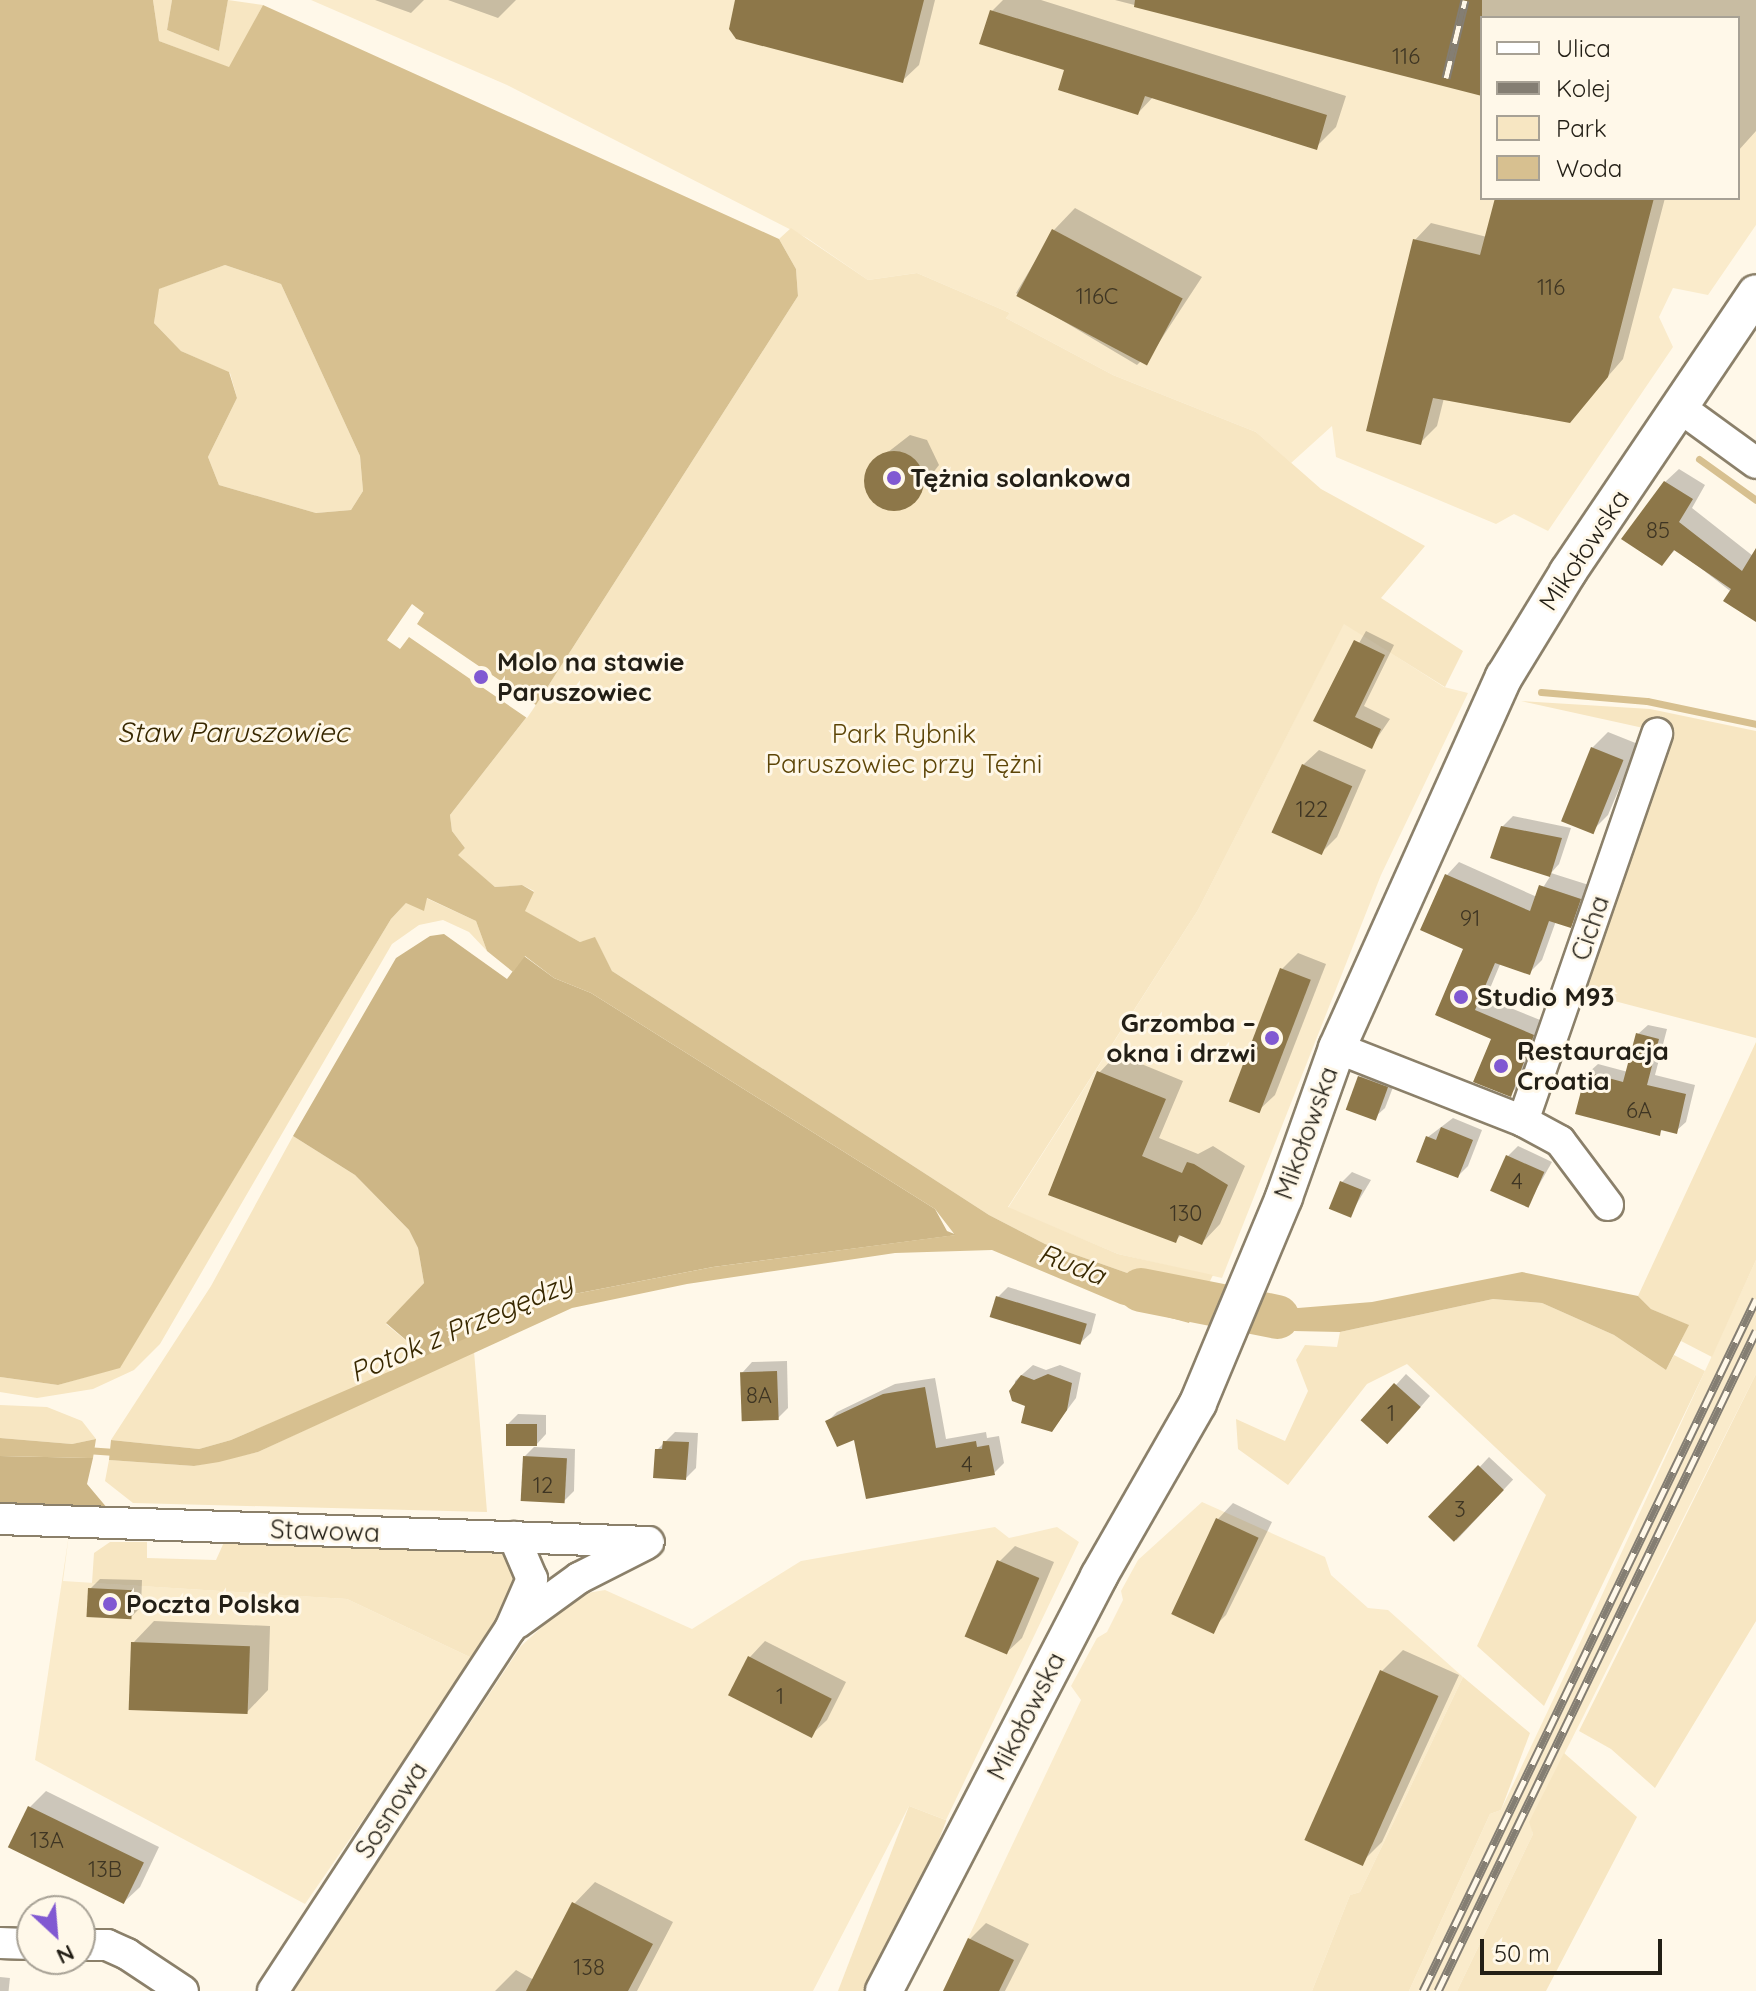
<!DOCTYPE html>
<meta charset="utf-8">
<style>
body{margin:0}
#map{position:relative;width:1756px;height:1991px;overflow:hidden;background:#fff8e9;font-family:Quicksand,sans-serif}
div>[style]{position:absolute}
.built>*{inset:0;background:#faebcb}
.green>*{inset:0;background:#f7e6c2;transform-origin:0 0}
.forest>*{inset:0;background:#cdb686}
.water>*{inset:0;background:#d7c090}
.pier>*{inset:0;background:#fff8e9}
.shadow>*{inset:0;background:#0003;transform-origin:0 0}
.stream>*{height:7px;margin:-3.5px;padding:0 3.5px;transform-origin:3.5px;border-radius:3.5px;background:#d7c090}
.river>*{height:44px;margin:-22px;padding:0 22px;transform-origin:22px;border-radius:22px;background:#d7c090}
.building>*{inset:0;background:#8d7749;transform-origin:0 0}
.round{border-radius:50%}
.roads{filter:drop-shadow(2px 0 #8b806a) drop-shadow(-2px 0 #8b806a) drop-shadow(0 2px #8b806a) drop-shadow(0 -2px #8b806a)}
.minor>*{height:30px;margin:-15px;padding:0 15px;transform-origin:15px;border-radius:15px;background:#fff}
.major>*{height:36px;margin:-18px;padding:0 18px;transform-origin:18px;border-radius:18px;background:#fff}
.rail>*{height:9px;margin-top:-4.5px;transform-origin:0;background:repeating-linear-gradient(90deg,#fff8e9 0 18px,#847e73 0 36px);box-sizing:border-box;border-block:2px solid #847e73}
.dots>*{width:22px;height:22px;translate:-50% -50%;box-sizing:border-box;border:4px solid #fff8e9;border-radius:50%}
span{translate:-50% -50%;white-space:nowrap;text-align:center;line-height:1.15;-webkit-text-stroke:6px #fff8e9;paint-order:stroke}
.number-label{font-size:22px;color:#3e3523}
.number-label span{-webkit-text-stroke-width:0}
.poi-label{font-size:26px;color:#231f16;font-weight:700}
.left{translate:0 -50%;text-align:left}
.right{translate:-100% -50%;text-align:right}
.street-label{font-size:26px;color:#231f16}
.park-label{font-size:26px;color:#5d4507}
.water-label{font-size:28px;color:#382800;font-style:italic}
.legend{position:absolute;left:1480px;top:16px;width:260px;height:184px;box-sizing:border-box;background:#fff8e9;border:2px solid #a7a195;margin:0;padding:10px 14px;list-style:none;font-size:24px;color:#231f16}
.legend li{display:flex;align-items:center;gap:16px;height:40px}
.legend b{width:40px;border:2px solid #a7a195}
.north{position:absolute;left:16px;top:1895px;width:80px;height:80px;box-sizing:border-box;background:#fff8e9;border:2px solid #a7a195;border-radius:50%;rotate:154deg;font-size:22px;font-weight:700;line-height:32px;text-align:center;color:#231f16}
.north::after{content:'';display:block;margin:auto;width:28px;height:36px;background:#8159d2;clip-path:polygon(50% 0,100% 100%,50% 72%,0 100%)}
.scale{position:absolute;left:1480px;top:1939px;width:182px;height:36px;box-sizing:border-box;border:4px solid #231f16;border-top:0;padding-left:10px;font-size:24px;line-height:28px;white-space:nowrap;color:#231f16;-webkit-text-stroke:6px #fff8e9;paint-order:stroke}
</style>
<div id="map">
<div class="built">
<i style="clip-path:polygon(evenodd,311px 0,1756px 0,1756px 225px,1708px 295px,1673px 288px,1659px 317px,1673px 347px,1548px 531px,1514px 514px,1496px 524px,1336px 457px,1332px 426px,1291px 463px,1256px 432px,1113px 375px,1006px 318px,1010px 313px,917px 273px,868px 280px,807px 238px,507px 85px,311px 0,1482px 18px,1738px 18px,1738px 198px,1482px 198px,1482px 18px)"></i>
<i style="clip-path:polygon(1344px 623px,1444px 687px,1468px 693px,1381px 875px,1222px 1278px,1118px 1254px,1008px 1208px,1198px 910px)"></i>
<i style="clip-path:polygon(1756px 1260px,1756px 1374px,1530px 1822px,1533px 1834px,1457px 1991px,1409px 1991px,1490px 1814px,1501px 1810px,1579px 1645px)"></i>
<i style="clip-path:polygon(1202px 1502px,1325px 1557px,1331px 1575px,1368px 1608px,1388px 1610px,1463px 1677px,1360px 1892px,1350px 1895px,1312px 1991px,943px 1991px,1081px 1700px,1071px 1686px,1097px 1638px,1107px 1632px,1123px 1600px,1121px 1591px,1138px 1560px)"></i>
<i style="clip-path:polygon(995px 1527px,1009px 1538px,1057px 1527px,1079px 1542px,946px 1820px,909px 1806px,813px 1991px,293px 1991px,521px 1646px,565px 1606px,587px 1593px,605px 1590px,692px 1629px,801px 1561px)"></i>
<i style="clip-path:polygon(69px 1534px,63px 1581px,347px 1599px,474px 1659px,305px 1904px,35px 1760px)"></i>
</div>
<div class="green">
<i style="clip-path:polygon(153px 0,172px 0,167px 30px,219px 51px,228px 0,263px 5px,230px 68px,159px 41px)"></i>
<i style="clip-path:polygon(791px 228px,868px 280px,917px 273px,1010px 313px,1006px 318px,1113px 375px,1256px 432px,1321px 489px,1425px 546px,1381px 598px,1463px 651px,1445px 687px,1344px 624px,1198px 910px,1008px 1207px,1118px 1254px,1213px 1275px,1201px 1299px,1045px 1244px,989px 1215px,612px 971px,595px 938px,580px 942px,524px 911px,534px 891px,522px 885px,495px 887px,457px 855px,465px 848px,452px 831px,450px 815px,536px 705px,798px 296px,796px 269px,779px 239px)"></i>
<i style="clip-path:polygon(225px 265px,281px 284px,360px 456px,363px 491px,351px 510px,316px 513px,219px 485px,208px 457px,237px 398px,230px 373px,181px 351px,154px 323px,158px 289px)"></i>
<i style="clip-path:polygon(1521px 701px,1650px 709px,1756px 731px,1756px 1038px,1576px 991px,1648px 729px)"></i>
<i style="clip-path:polygon(426px 898px,476px 921px,487px 951px,469px 932px,443px 920px,419px 925px,392px 944px,160px 1344px,134px 1370px,93px 1389px,37px 1398px,0 1392px,0 1377px,58px 1385px,120px 1367px,391px 919px,406px 903px)"></i>
<i style="clip-path:polygon(1756px 1042px,1756px 1260px,1712px 1357px,1681px 1341px,1688px 1325px,1651px 1309px,1638px 1296px)"></i>
<i style="clip-path:polygon(293px 1136px,355px 1175px,409px 1230px,418px 1248px,424px 1283px,386px 1324px,426px 1357px,231px 1440px,199px 1449px,111px 1440px,211px 1286px)"></i>
<i style="clip-path:polygon(1493px 1299px,1542px 1303px,1614px 1335px,1666px 1370px,1674px 1355px,1705px 1371px,1544px 1706px,1477px 1646px,1546px 1495px,1407px 1364px,1367px 1384px,1288px 1485px,1238px 1449px,1236px 1419px,1285px 1441px,1308px 1391px,1296px 1360px,1305px 1345px,1337px 1347px,1340px 1332px)"></i>
<i style="clip-path:polygon(474px 1351px,487px 1512px,133px 1503px,105px 1481px,109px 1460px,194px 1466px,258px 1452px)"></i>
<i style="clip-path:polygon(1756px 1374px,1756px 1621px,1655px 1788px,1611px 1749px,1579px 1731px)"></i>
<i style="clip-path:polygon(0 1405px,47px 1407px,82px 1421px,96px 1439px,72px 1444px,0 1438px)"></i>
<i style="clip-path:polygon(225px 1540px,500px 1550px,512px 1558px,520px 1587px,474px 1659px,347px 1599px,92px 1583px,94px 1553px,110px 1542px,147px 1542px,147px 1558px,216px 1560px)"></i>
<i style="clip-path:polygon(1463px 1677px,1530px 1733px,1501px 1810px,1490px 1814px,1409px 1991px,1312px 1991px,1350px 1895px,1360px 1892px)"></i>
<i style="clip-path:polygon(1564px 1753px,1637px 1817px,1546px 1991px,1457px 1991px,1533px 1834px,1529px 1822px)"></i>
<i style="left:909px;top:1806px;width:40px;height:208px;rotate:21deg"></i>
</div>
<div class="forest">
<i style="clip-path:polygon(444px 934px,507px 979px,524px 956px,554px 978px,591px 993px,935px 1209px,947px 1231px,957px 1235px,713px 1267px,564px 1296px,426px 1357px,386px 1323px,424px 1283px,418px 1248px,409px 1230px,355px 1175px,293px 1136px,396px 958px,430px 936px)"></i>
<i style="clip-path:polygon(0 1456px,93px 1458px,87px 1484px,113px 1515px,0 1507px)"></i>
</div>
<div class="water">
<i style="clip-path:polygon(evenodd,0 0,153px 0,159px 41px,229px 67px,263px 5px,779px 239px,796px 269px,798px 296px,536px 705px,450px 815px,452px 831px,465px 848px,458px 855px,495px 887px,522px 885px,534px 892px,525px 911px,580px 942px,595px 937px,612px 971px,989px 1215px,1045px 1244px,1201px 1299px,1189px 1323px,1120px 1304px,992px 1250px,895px 1253px,687px 1284px,572px 1308px,258px 1452px,219px 1462px,194px 1466px,109px 1460px,111px 1440px,199px 1449px,231px 1440px,564px 1296px,713px 1267px,955px 1235px,935px 1209px,591px 993px,554px 978px,525px 956px,513px 972px,487px 951px,476px 921px,427px 898px,424px 911px,406px 903px,391px 919px,120px 1368px,58px 1385px,0 1377px,0 0,225px 265px,281px 284px,360px 456px,363px 491px,351px 510px,316px 513px,219px 485px,208px 457px,237px 398px,229px 372px,181px 351px,154px 323px,159px 289px,225px 265px)"></i>
<i style="clip-path:polygon(172px 0,228px 0,219px 51px,167px 30px)"></i>
<i style="clip-path:polygon(1522px 1272px,1638px 1296px,1651px 1309px,1689px 1325px,1666px 1370px,1614px 1335px,1542px 1303px,1493px 1299px,1340px 1332px,1244px 1330px,1256px 1303px,1298px 1308px,1372px 1302px)"></i>
<i style="clip-path:polygon(0 1438px,72px 1444px,96px 1439px,93px 1458px,88px 1458px,0 1456px)"></i>
</div>
<div class="pier">
<i style="clip-path:polygon(412px 604px,424px 613px,417px 624px,536px 705px,527px 718px,409px 637px,400px 649px,387px 640px)"></i>
</div>
<div class="shadow">
<i style="clip-path:polygon(375px 0,424px 0,411px 13px)"></i>
<i style="clip-path:polygon(448px 0,516px 0,498px 18px)"></i>
<i style="clip-path:polygon(737px 0,935px 0,919px 65px,902px 81px)"></i>
<i style="clip-path:polygon(1003px 0,1041px 0,1346px 96px,1336px 127px,1316px 147px,1154px 96px,1138px 113px,1067px 69px,992px 11px)"></i>
<i style="clip-path:polygon(1115px 0,1756px 0,1756px 131px,1738px 151px,1738px 18px,1482px 18px,1482px 94px)"></i>
<i style="clip-path:polygon(1497px 198px,1665px 198px,1623px 359px,1569px 421px,1444px 398px,1437px 426px,1421px 442px,1415px 240px,1431px 223px,1487px 237px)"></i>
<i style="clip-path:polygon(1075px 208px,1202px 277px,1158px 344px,1137px 365px,1016px 293px,1054px 230px)"></i>
<i style="clip-path:polygon(910px 435px,927px 440px,939px 465px,908px 505px,890px 508px,874px 501px,866px 484px,870px 466px)"></i>
<i style="clip-path:polygon(1679px 469px,1705px 485px,1692px 508px,1753px 556px,1756px 552px,1756px 611px,1676px 549px,1661px 564px,1665px 482px)"></i>
<i style="clip-path:polygon(1366px 631px,1394px 645px,1364px 706px,1390px 719px,1371px 747px,1315px 720px)"></i>
<i style="clip-path:polygon(1608px 732px,1638px 744px,1608px 815px,1592px 831px,1592px 748px)"></i>
<i style="clip-path:polygon(1319px 750px,1366px 770px,1337px 837px,1321px 853px,1303px 765px)"></i>
<i style="clip-path:polygon(1513px 816px,1571px 828px,1559px 864px,1551px 873px,1592px 886px,1583px 913px,1570px 925px,1556px 921px,1542px 960px,1530px 972px,1501px 962px,1486px 998px,1545px 1022px,1522px 1082px,1510px 1094px,1493px 1038px,1437px 1014px,1465px 948px,1422px 929px,1447px 875px,1459px 862px,1537px 897px,1551px 875px,1493px 856px,1502px 827px)"></i>
<i style="clip-path:polygon(1298px 953px,1326px 964px,1275px 1095px,1259px 1110px,1282px 969px)"></i>
<i style="clip-path:polygon(1648px 1025px,1667px 1029px,1655px 1075px,1695px 1085px,1686px 1122px,1676px 1131px,1664px 1128px,1659px 1133px,1588px 1073px,1598px 1064px,1628px 1072px,1638px 1034px)"></i>
<i style="clip-path:polygon(1117px 1054px,1183px 1081px,1159px 1138px,1198px 1154px,1213px 1146px,1245px 1166px,1220px 1224px,1202px 1243px,1182px 1234px,1175px 1241px,1099px 1073px)"></i>
<i style="clip-path:polygon(1370px 1067px,1397px 1077px,1385px 1108px,1374px 1118px,1360px 1077px)"></i>
<i style="clip-path:polygon(1453px 1118px,1482px 1130px,1468px 1166px,1458px 1176px,1428px 1137px)"></i>
<i style="clip-path:polygon(1518px 1146px,1552px 1162px,1527px 1206px,1508px 1156px)"></i>
<i style="clip-path:polygon(1352px 1172px,1371px 1180px,1350px 1215px,1342px 1182px)"></i>
<i style="clip-path:polygon(1008px 1287px,1096px 1314px,1091px 1333px,1080px 1343px,998px 1297px)"></i>
<i style="clip-path:polygon(787px 1361px,788px 1408px,778px 1418px,742px 1373px,752px 1362px)"></i>
<i style="clip-path:polygon(1033px 1365px,1046px 1370px,1060px 1365px,1081px 1373px,1076px 1398px,1052px 1430px,1028px 1405px,1014px 1399px,1015px 1381px)"></i>
<i style="clip-path:polygon(1406px 1374px,1430px 1396px,1399px 1432px,1396px 1385px)"></i>
<i style="clip-path:polygon(935px 1378px,946px 1439px,986px 1432px,987px 1438px,999px 1436px,1004px 1463px,994px 1473px,855px 1437px,827px 1422px,837px 1412px,895px 1384px)"></i>
<i style="clip-path:polygon(518px 1414px,546px 1415px,546px 1434px,536px 1445px,508px 1424px)"></i>
<i style="clip-path:polygon(675px 1432px,698px 1433px,696px 1468px,686px 1478px,657px 1450px)"></i>
<i style="clip-path:polygon(534px 1447px,575px 1449px,574px 1491px,564px 1501px,525px 1456px)"></i>
<i style="left:1489px;top:1457px;width:33px;height:83px;rotate:43deg"></i>
<i style="clip-path:polygon(1233px 1503px,1272px 1522px,1226px 1615px,1210px 1631px,1218px 1519px)"></i>
<i style="clip-path:polygon(1015px 1546px,1054px 1562px,1022px 1638px,1006px 1653px,999px 1562px)"></i>
<i style="clip-path:polygon(100px 1579px,142px 1580px,141px 1607px,131px 1617px,90px 1589px)"></i>
<i style="clip-path:polygon(154px 1621px,270px 1626px,268px 1690px,247px 1712px,133px 1643px)"></i>
<i style="clip-path:polygon(765px 1641px,846px 1682px,827px 1720px,811px 1735px,730px 1694px,750px 1657px)"></i>
<i style="clip-path:polygon(1403px 1650px,1459px 1675px,1382px 1842px,1361px 1863px,1306px 1838px,1382px 1671px)"></i>
<i style="clip-path:polygon(46px 1791px,159px 1847px,140px 1887px,124px 1902px,30px 1807px)"></i>
<i style="clip-path:polygon(595px 1882px,673px 1922px,637px 1991px,495px 1991px,516px 1970px,534px 1980px,574px 1904px)"></i>
<i style="clip-path:polygon(986px 1923px,1029px 1944px,1005px 1991px,945px 1991px,970px 1939px)"></i>
<i style="left:0;top:1977px;width:10px;height:14px;rotate:6deg"></i>
</div>
<div class="stream">
<i style="left:1699px;top:459px;width:70px;rotate:35.7deg"></i>
<i style="left:1541px;top:692px;width:106px;rotate:4.9deg"></i>
<i style="left:1647px;top:701px;width:111px;rotate:11.9deg"></i>
<i style="left:86px;top:1450px;width:32px;rotate:4deg"></i>
</div>
<div class="river">
<i style="left:1141px;top:1290px;width:139px;rotate:11.2deg"></i>
</div>
<div class="building">
<i style="clip-path:polygon(735px 0,924px 0,903px 83px,736px 39px,729px 29px)"></i>
<i style="clip-path:polygon(1135px 0,1482px 0,1482px 96px,1134px 7px)"></i>
<i style="clip-path:polygon(990px 10px,1327px 115px,1317px 150px,1145px 96px,1138px 115px,1058px 90px,1064px 70px,979px 44px)"></i>
<i style="clip-path:polygon(1495px 198px,1654px 198px,1608px 377px,1570px 423px,1433px 398px,1421px 445px,1366px 431px,1413px 239px,1480px 255px)"></i>
<i style="left:1052px;top:229px;width:148px;height:76px;rotate:28deg"></i>
<i class="round" style="left:864px;top:451px;width:60px;height:60px"></i>
<i style="clip-path:polygon(1664px 481px,1693px 499px,1679px 522px,1742px 571px,1756px 548px,1756px 622px,1723px 601px,1731px 589px,1674px 550px,1662px 566px,1621px 539px)"></i>
<i style="clip-path:polygon(1354px 640px,1385px 655px,1355px 717px,1381px 729px,1372px 749px,1313px 721px)"></i>
<i style="left:1591px;top:747px;width:35px;height:80px;rotate:22deg"></i>
<i style="left:1302px;top:764px;width:55px;height:75px;rotate:24deg"></i>
<i style="clip-path:polygon(1501px 826px,1562px 838px,1550px 877px,1490px 858px)"></i>
<i style="clip-path:polygon(1445px 874px,1530px 911px,1539px 885px,1581px 899px,1571px 928px,1549px 921px,1530px 975px,1495px 963px,1475px 1010px,1534px 1035px,1511px 1097px,1473px 1082px,1491px 1039px,1435px 1015px,1463px 949px,1420px 930px)"></i>
<i style="left:1280px;top:968px;width:33px;height:143px;rotate:21deg"></i>
<i style="clip-path:polygon(1636px 1033px,1659px 1039px,1647px 1085px,1686px 1094px,1677px 1134px,1661px 1130px,1660px 1136px,1575px 1114px,1586px 1072px,1623px 1082px)"></i>
<i style="clip-path:polygon(1097px 1071px,1166px 1099px,1142px 1156px,1182px 1173px,1187px 1162px,1194px 1164px,1228px 1185px,1202px 1245px,1179px 1235px,1176px 1243px,1048px 1195px)"></i>
<i style="left:1358px;top:1076px;width:32px;height:36px;rotate:20deg"></i>
<i style="clip-path:polygon(1441px 1127px,1473px 1140px,1458px 1178px,1416px 1162px,1426px 1136px,1436px 1140px)"></i>
<i style="left:1506px;top:1155px;width:42px;height:39px;rotate:24deg"></i>
<i style="left:1340px;top:1181px;width:24px;height:30px;rotate:22deg"></i>
<i style="left:996px;top:1296px;width:95px;height:22px;rotate:17deg"></i>
<i style="left:777px;top:1371px;width:49px;height:37px;rotate:88deg"></i>
<i style="clip-path:polygon(1048px 1374px,1072px 1383px,1067px 1410px,1052px 1432px,1021px 1423px,1025px 1406px,1012px 1401px,1009px 1391px,1021px 1375px,1034px 1380px)"></i>
<i style="left:1394px;top:1383px;width:36px;height:50px;rotate:42deg"></i>
<i style="clip-path:polygon(925px 1387px,936px 1448px,976px 1441px,977px 1447px,989px 1445px,995px 1475px,866px 1499px,854px 1440px,837px 1447px,825px 1421px,883px 1394px)"></i>
<i style="left:506px;top:1424px;width:31px;height:22px"></i>
<i style="clip-path:polygon(663px 1441px,689px 1442px,686px 1480px,653px 1478px,655px 1449px,662px 1449px)"></i>
<i style="left:523px;top:1456px;width:44px;height:45px;rotate:3deg"></i>
<i style="left:1478px;top:1465px;width:36px;height:72px;rotate:44deg"></i>
<i style="left:1216px;top:1518px;width:47px;height:106px;rotate:25deg"></i>
<i style="left:997px;top:1560px;width:46px;height:83px;rotate:23deg"></i>
<i style="left:88px;top:1588px;width:45px;height:29px;rotate:3deg"></i>
<i style="left:131px;top:1642px;width:119px;height:68px;rotate:2deg"></i>
<i style="left:748px;top:1656px;width:94px;height:44px;rotate:27deg"></i>
<i style="left:1380px;top:1670px;width:64px;height:186px;rotate:24deg"></i>
<i style="left:28px;top:1806px;width:129px;height:46px;rotate:26deg"></i>
<i style="clip-path:polygon(572px 1902px,653px 1944px,628px 1991px,526px 1991px)"></i>
<i style="clip-path:polygon(968px 1938px,1014px 1960px,999px 1991px,943px 1991px)"></i>
</div>
<div class="roads">
<div class="minor">
<i style="left:1679px;top:407px;width:95px;rotate:36deg"></i>
<i style="left:1337px;top:1048px;width:200px;rotate:21.4deg"></i>
<i style="left:1523px;top:1121px;width:410px;rotate:-70.9deg"></i>
<i style="left:1523px;top:1121px;width:42px;rotate:28.4deg"></i>
<i style="left:1560px;top:1141px;width:80px;rotate:53.1deg"></i>
<i style="left:0;top:1519px;width:649px;rotate:2.03deg"></i>
<i style="left:517px;top:1623px;width:77px;rotate:-36deg"></i>
<i style="left:579px;top:1578px;width:75px;rotate:-26.9deg"></i>
<i style="left:0;top:1943px;width:32px;rotate:2deg"></i>
<i style="left:80px;top:1945px;width:27px"></i>
<i style="left:107px;top:1945px;width:22px;rotate:24deg"></i>
<i style="left:127px;top:1954px;width:67px;rotate:33.5deg"></i>
<i style="left:273px;top:1991px;width:433px;rotate:-56.8deg"></i>
<i style="left:510px;top:1629px;width:55px;rotate:-66.3deg"></i>
<i style="left:532px;top:1579px;width:46px;rotate:-113.2deg"></i>
</div>
<div class="major">
<i style="left:884px;top:1991px;width:467px;rotate:-62.6deg"></i>
<i style="left:1099px;top:1576px;width:199px;rotate:-60.2deg"></i>
<i style="left:1198px;top:1403px;width:223px;rotate:-67.3deg"></i>
<i style="left:1284px;top:1197px;width:158px;rotate:-70.4deg"></i>
<i style="left:1337px;top:1048px;width:407px;rotate:-65.8deg"></i>
<i style="left:1504px;top:677px;width:123px;rotate:-58.6deg"></i>
<i style="left:1568px;top:572px;width:336px;rotate:-56deg"></i>
</div>
</div>
<div class="rail">
<i style="left:1446px;top:78px;width:80px;rotate:-76.3deg"></i>
<i style="left:1423px;top:1991px;width:768px;rotate:-64.3deg"></i>
<i style="left:1438px;top:1991px;width:733px;rotate:-64.27deg"></i>
</div>
<div class="dots">
<i style="left:894px;top:478px;background:#8159d2"></i>
<i style="left:481px;top:677px;background:#8159d2"></i>
<i style="left:1461px;top:997px;background:#8159d2"></i>
<i style="left:1272px;top:1038px;background:#8159d2"></i>
<i style="left:1501px;top:1066px;background:#8159d2"></i>
<i style="left:110px;top:1604px;background:#8159d2"></i>
</div>
<div class="number-label">
<span style="left:1406px;top:57px">116</span>
<span style="left:1551px;top:288px">116</span>
<span style="left:1097px;top:297px">116C</span>
<span style="left:1658px;top:531px">85</span>
<span style="left:1312px;top:810px">122</span>
<span style="left:1470px;top:919px">91</span>
<span style="left:1639px;top:1111px">6A</span>
<span style="left:1517px;top:1182px">4</span>
<span style="left:1186px;top:1214px">130</span>
<span style="left:759px;top:1396px">8A</span>
<span style="left:1391px;top:1414px">1</span>
<span style="left:967px;top:1465px">4</span>
<span style="left:543px;top:1486px">12</span>
<span style="left:1460px;top:1510px">3</span>
<span style="left:780px;top:1697px">1</span>
<span style="left:47px;top:1841px">13A</span>
<span style="left:105px;top:1870px">13B</span>
<span style="left:589px;top:1968px">138</span>
</div>
<div class="poi-label">
<span class="left" style="left:910px;top:478px">Tężnia solankowa</span>
<span class="left" style="left:497px;top:677px">Molo na stawie<br>Paruszowiec</span>
<span class="left" style="left:1477px;top:997px">Studio M93</span>
<span class="right" style="left:1256px;top:1038px">Grzomba –<br>okna i drzwi</span>
<span class="left" style="left:1517px;top:1066px">Restauracja<br>Croatia</span>
<span class="left" style="left:126px;top:1604px">Poczta Polska</span>
</div>
<div class="street-label">
<span style="left:1584px;top:550px;rotate:-56deg">Mikołowska</span>
<span style="left:1590px;top:928px;rotate:-71deg">Cicha</span>
<span style="left:1306px;top:1133px;rotate:-70deg">Mikołowska</span>
<span style="left:325px;top:1531px;rotate:2deg">Stawowa</span>
<span style="left:1026px;top:1716px;rotate:-63deg">Mikołowska</span>
<span style="left:391px;top:1810px;rotate:-57deg">Sosnowa</span>
</div>
<div class="park-label">
<span style="left:904px;top:749px">Park Rybnik<br>Paruszowiec przy Tężni</span>
</div>
<div class="water-label">
<span style="left:233px;top:732px">Staw Paruszowiec</span>
<span style="left:1072px;top:1264px;rotate:21deg">Ruda</span>
<span style="left:461px;top:1327px;rotate:-23deg">Potok z Przegędzy</span>
</div>
<ul class="legend">
<li><b style="height:10px;background:#fff"></b>Ulica</li>
<li><b style="height:10px;background:#847e73"></b>Kolej</li>
<li><b style="height:22px;background:#f7e6c2"></b>Park</li>
<li><b style="height:22px;background:#d7c090"></b>Woda</li>
</ul>
<div class="north">N</div>
<div class="scale">50 m</div>
</div>
